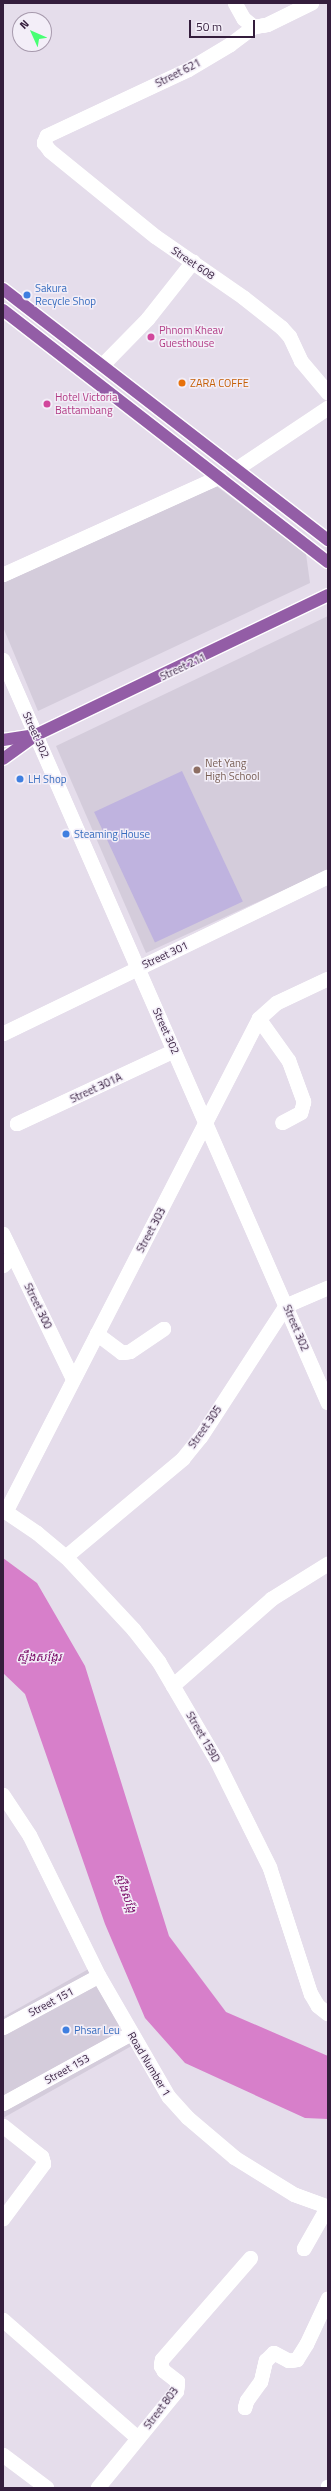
<!DOCTYPE html>
<meta charset="utf-8">
<style>
body{margin:0}
#map{position:relative;width:331px;height:2491px;overflow:hidden;background:#e5ddeb;font-family:"Titillium Web","Noto Sans Khmer",sans-serif}
div>[style]{position:absolute}
.built>*{inset:0;background:#d4ccdb}
.green>*{inset:0;background:#bfb3df;transform-origin:0 0}
.water>*{inset:0;background:#d77fca}
.roads{filter:drop-shadow(1px 0 #fff) drop-shadow(-1px 0 #fff) drop-shadow(0 1px #fff) drop-shadow(0 -1px #fff)}
.minor>*{height:12px;margin:-6px;padding:0 6px;transform-origin:6px;border-radius:6px;background:#fff}
.major>*{height:12px;margin:-6px;padding:0 6px;transform-origin:6px;border-radius:6px;background:#935da6}
.dots>*{width:11px;height:11px;translate:-50% -50%;box-sizing:border-box;border:2px solid #f3eef8;border-radius:50%}
span{translate:-50% -50%;white-space:nowrap;text-align:center;line-height:1.15;-webkit-text-stroke:3px #f3eef8;paint-order:stroke}
.street-label{font-size:11px;color:#341d3c}
.shop-label{font-size:11px;color:#366cbe}
.left{translate:0 -50%;text-align:left}
.hotel-label{font-size:11px;color:#b23c85}
.food-label{font-size:11px;color:#c56008}
.education-label{font-size:11px;color:#785e54}
.water-label{font-size:12px;color:#7e126c;font-style:italic}
.frame{position:absolute;inset:0;border:4px solid #341d3c;pointer-events:none}
.north{position:absolute;left:12px;top:12px;width:40px;height:40px;box-sizing:border-box;background:#f3eef8;border:1px solid #a79aad;border-radius:50%;rotate:315deg;font-size:11px;font-weight:700;line-height:16px;text-align:center;color:#341d3c}
.north::after{content:'';display:block;margin:auto;width:14px;height:18px;background:#48ff74;clip-path:polygon(50% 0,100% 100%,50% 72%,0 100%)}
.scale{position:absolute;left:189px;top:20px;width:66px;height:18px;box-sizing:border-box;border:2px solid #341d3c;border-top:0;padding-left:5px;font-size:12px;line-height:14px;white-space:nowrap;color:#341d3c;-webkit-text-stroke:3px #f3eef8;paint-order:stroke}
</style>
<div id="map">
<div class="built">
<i style="clip-path:polygon(215px 485px,306px 554px,310px 583px,38px 711px,3px 627px,3px 581px)"></i>
<i style="clip-path:polygon(328px 616px,328px 870px,146px 953px,56px 746px)"></i>
<i style="clip-path:polygon(94px 1966px,137px 2043px,3px 2118px,3px 2017px)"></i>
</div>
<div class="green">
<i style="left:182px;top:771px;width:144px;height:97px;rotate:65deg"></i>
</div>
<div class="water">
<i style="clip-path:polygon(3px 1558px,37px 1583px,85px 1666px,169px 1936px,226px 2012px,328px 2056px,328px 2119px,305px 2118px,185px 2063px,145px 2018px,105px 1924px,25px 1694px,3px 1673px)"></i>
</div>
<div class="roads">
<div class="minor">
<i style="left:235px;top:3px;width:18px;rotate:61deg"></i>
<i style="left:244px;top:19px;width:13px;rotate:39deg"></i>
<i style="left:312px;top:3px;width:50px;rotate:153.9deg"></i>
<i style="left:267px;top:25px;width:13px;rotate:171deg"></i>
<i style="left:254px;top:27px;width:30px;rotate:143deg"></i>
<i style="left:230px;top:45px;width:49px;rotate:149.2deg"></i>
<i style="left:188px;top:70px;width:156px;rotate:154.9deg"></i>
<i style="left:47px;top:136px;width:8px;rotate:113deg"></i>
<i style="left:44px;top:143px;width:10px;rotate:53deg"></i>
<i style="left:50px;top:151px;width:136px;rotate:39.1deg"></i>
<i style="left:156px;top:237px;width:107px;rotate:34.7deg"></i>
<i style="left:244px;top:298px;width:48px;rotate:38.3deg"></i>
<i style="left:282px;top:328px;width:12px;rotate:48deg"></i>
<i style="left:290px;top:337px;width:26px;rotate:65deg"></i>
<i style="left:301px;top:361px;width:42px;rotate:49.8deg"></i>
<i style="left:102px;top:366px;width:66px;rotate:-45.6deg"></i>
<i style="left:148px;top:319px;width:73px;rotate:-51.7deg"></i>
<i style="left:237px;top:469px;width:110px;rotate:-33.8deg"></i>
<i style="left:3px;top:575px;width:238px;rotate:-24.3deg"></i>
<i style="left:3px;top:660px;width:811px;rotate:66.37deg"></i>
<i style="left:259px;top:1019px;width:52px;rotate:54.5deg"></i>
<i style="left:289px;top:1061px;width:44px;rotate:69.9deg"></i>
<i style="left:304px;top:1102px;width:11px;rotate:105deg"></i>
<i style="left:301px;top:1113px;width:21px;rotate:152deg"></i>
<i style="left:3px;top:1034px;width:361px;rotate:-25.8deg"></i>
<i style="left:17px;top:1124px;width:173px;rotate:-24.9deg"></i>
<i style="left:3px;top:1234px;width:161px;rotate:64.2deg"></i>
<i style="left:3px;top:1266px;width:14px;rotate:-45deg"></i>
<i style="left:97px;top:1334px;width:31px;rotate:37deg"></i>
<i style="left:122px;top:1353px;width:8px;rotate:-7deg"></i>
<i style="left:130px;top:1352px;width:41px;rotate:-34.1deg"></i>
<i style="left:3px;top:1510px;width:41px;rotate:34.1deg"></i>
<i style="left:37px;top:1533px;width:38px;rotate:40deg"></i>
<i style="left:66px;top:1557px;width:100px;rotate:47deg"></i>
<i style="left:134px;top:1630px;width:41px;rotate:52deg"></i>
<i style="left:159px;top:1662px;width:115px;rotate:59.6deg"></i>
<i style="left:217px;top:1761px;width:119px;rotate:63.6deg"></i>
<i style="left:270px;top:1868px;width:133px;rotate:72deg"></i>
<i style="left:311px;top:1994px;width:14px;rotate:60deg"></i>
<i style="left:318px;top:2006px;width:13px;rotate:39deg"></i>
<i style="left:6px;top:1512px;width:554px;rotate:-62.83deg"></i>
<i style="left:259px;top:1019px;width:24px;rotate:-42deg"></i>
<i style="left:277px;top:1003px;width:56px;rotate:-25.2deg"></i>
<i style="left:66px;top:1557px;width:153px;rotate:-39.9deg"></i>
<i style="left:183px;top:1459px;width:28px;rotate:-51deg"></i>
<i style="left:201px;top:1437px;width:156px;rotate:-57deg"></i>
<i style="left:286px;top:1306px;width:46px;rotate:-23.2deg"></i>
<i style="left:173px;top:1686px;width:132px;rotate:-41.3deg"></i>
<i style="left:272px;top:1599px;width:66px;rotate:-32deg"></i>
<i style="left:3px;top:1795px;width:49px;rotate:56.6deg"></i>
<i style="left:30px;top:1836px;width:156px;rotate:63.8deg"></i>
<i style="left:99px;top:1976px;width:140px;rotate:60deg"></i>
<i style="left:169px;top:2097px;width:28px;rotate:48deg"></i>
<i style="left:188px;top:2118px;width:62px;rotate:40.4deg"></i>
<i style="left:235px;top:2158px;width:70px;rotate:31.7deg"></i>
<i style="left:295px;top:2195px;width:35px;rotate:20deg"></i>
<i style="left:3px;top:2028px;width:109px;rotate:-28.4deg"></i>
<i style="left:3px;top:2104px;width:146px;rotate:-28.7deg"></i>
<i style="left:3px;top:2126px;width:50px;rotate:38.5deg"></i>
<i style="left:42px;top:2157px;width:7px;rotate:74deg"></i>
<i style="left:44px;top:2164px;width:69px;rotate:126.7deg"></i>
<i style="left:304px;top:2249px;width:48px;rotate:-60.3deg"></i>
<i style="left:3px;top:2320px;width:179px;rotate:41.2deg"></i>
<i style="left:245px;top:2408px;width:7px;rotate:-74deg"></i>
<i style="left:247px;top:2401px;width:24px;rotate:-54deg"></i>
<i style="left:261px;top:2382px;width:22px;rotate:-77deg"></i>
<i style="left:266px;top:2361px;width:11px;rotate:-45deg"></i>
<i style="left:274px;top:2353px;width:17px;rotate:28deg"></i>
<i style="left:289px;top:2361px;width:8px;rotate:-7deg"></i>
<i style="left:297px;top:2360px;width:19px;rotate:-58deg"></i>
<i style="left:307px;top:2344px;width:50px;rotate:-65deg"></i>
<i style="left:3px;top:2455px;width:55px;rotate:36.9deg"></i>
<i style="left:98px;top:2488px;width:125px;rotate:-50.8deg"></i>
<i style="left:177px;top:2391px;width:9px;rotate:-84deg"></i>
<i style="left:178px;top:2382px;width:18px;rotate:-142deg"></i>
<i style="left:164px;top:2371px;width:6px;rotate:-121deg"></i>
<i style="left:161px;top:2366px;width:6px;rotate:-81deg"></i>
<i style="left:162px;top:2360px;width:135px;rotate:-48.9deg"></i>
<i style="left:328px;top:2488px;width:1px;rotate:-90deg"></i>
</div>
<div class="major">
<i style="left:3px;top:289px;width:411px;rotate:37.7deg"></i>
<i style="left:3px;top:310px;width:411px;rotate:37.8deg"></i>
<i style="left:3px;top:740px;width:33px;rotate:-9deg"></i>
<i style="left:3px;top:759px;width:41px;rotate:-36deg"></i>
<i style="left:36px;top:735px;width:324px;rotate:-25.6deg"></i>
</div>
</div>
<div class="dots">
<i style="left:27px;top:295px;background:#3f7fe0"></i>
<i style="left:151px;top:337px;background:#d1479c"></i>
<i style="left:182px;top:383px;background:#e8710a"></i>
<i style="left:47px;top:404px;background:#d1479c"></i>
<i style="left:197px;top:770px;background:#8d6e63"></i>
<i style="left:20px;top:779px;background:#3f7fe0"></i>
<i style="left:66px;top:834px;background:#3f7fe0"></i>
<i style="left:66px;top:2030px;background:#3f7fe0"></i>
</div>
<div class="street-label">
<span style="left:178px;top:73px;rotate:-27deg">Street 621</span>
<span style="left:193px;top:263px;rotate:34deg">Street 608</span>
<span style="left:183px;top:667px;rotate:-25deg">Street 211</span>
<span style="left:36px;top:735px;rotate:66deg">Street 302</span>
<span style="left:165px;top:955px;rotate:-25deg">Street 301</span>
<span style="left:166px;top:1031px;rotate:66deg">Street 302</span>
<span style="left:96px;top:1088px;rotate:-25deg">Street 301A</span>
<span style="left:151px;top:1230px;rotate:-62deg">Street 303</span>
<span style="left:38px;top:1306px;rotate:64deg">Street 300</span>
<span style="left:296px;top:1328px;rotate:67deg">Street 302</span>
<span style="left:205px;top:1427px;rotate:-55deg">Street 305</span>
<span style="left:203px;top:1737px;rotate:60deg">Street 159D</span>
<span style="left:51px;top:2002px;rotate:-28deg">Street 151</span>
<span style="left:149px;top:2064px;rotate:59deg">Road Number 1</span>
<span style="left:67px;top:2069px;rotate:-29deg">Street 153</span>
<span style="left:161px;top:2408px;rotate:-53deg">Street 803</span>
</div>
<div class="shop-label">
<span class="left" style="left:35px;top:295px">Sakura<br>Recycle Shop</span>
<span class="left" style="left:28px;top:779px">LH Shop</span>
<span class="left" style="left:74px;top:834px">Steaming House</span>
<span class="left" style="left:74px;top:2030px">Phsar Leu</span>
</div>
<div class="hotel-label">
<span class="left" style="left:159px;top:337px">Phnom Kheav<br>Guesthouse</span>
<span class="left" style="left:55px;top:404px">Hotel Victoria<br>Battambang</span>
</div>
<div class="food-label">
<span class="left" style="left:190px;top:383px">ZARA COFFE</span>
</div>
<div class="education-label">
<span class="left" style="left:205px;top:770px">Net Yang<br>High School</span>
</div>
<div class="water-label">
<span style="left:39px;top:1657px">ស្ទឹងសង្កែរ</span>
<span style="left:126px;top:1893px;rotate:71deg">ស្ទឹងសង្កែ</span>
</div>
<div class="frame"></div>
<div class="north">N</div>
<div class="scale">50 m</div>
</div>
